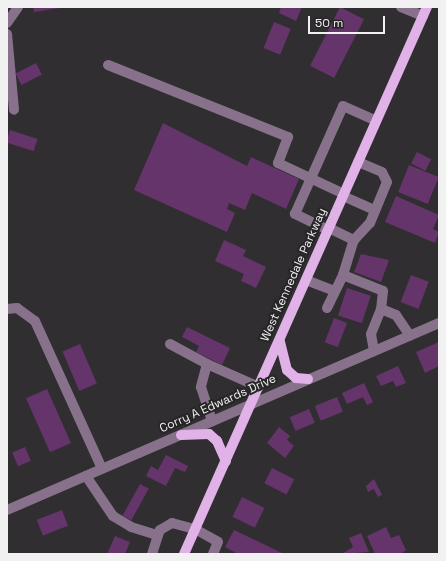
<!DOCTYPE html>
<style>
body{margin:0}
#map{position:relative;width:446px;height:561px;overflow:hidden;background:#302e31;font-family:"Space Grotesk",sans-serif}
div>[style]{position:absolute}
.building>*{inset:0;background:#64346b;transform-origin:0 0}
.minor>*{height:10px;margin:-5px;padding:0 5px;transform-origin:5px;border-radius:5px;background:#88718b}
.major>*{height:10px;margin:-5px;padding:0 5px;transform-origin:5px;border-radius:5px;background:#e0b2e7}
span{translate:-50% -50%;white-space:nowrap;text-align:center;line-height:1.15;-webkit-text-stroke:4px #272527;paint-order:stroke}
.street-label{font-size:12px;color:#f2f1f2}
.frame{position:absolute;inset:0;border:8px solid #f2f1f2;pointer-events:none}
.scale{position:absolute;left:308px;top:16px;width:77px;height:18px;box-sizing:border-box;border:2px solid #f2f1f2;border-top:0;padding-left:5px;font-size:12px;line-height:14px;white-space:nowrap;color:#f2f1f2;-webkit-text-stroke:3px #272527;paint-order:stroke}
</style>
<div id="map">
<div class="building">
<i style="clip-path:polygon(33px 7px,60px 7px,60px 8px,34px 12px)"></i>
<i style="clip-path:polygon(281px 7px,302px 7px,296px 21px,279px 13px)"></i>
<i style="left:340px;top:7px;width:27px;height:66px;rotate:27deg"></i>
<i style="left:274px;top:22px;width:18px;height:28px;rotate:22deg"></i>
<i style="left:36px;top:63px;width:13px;height:23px;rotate:63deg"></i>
<i style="clip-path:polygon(163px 123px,247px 166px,251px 157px,299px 179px,286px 209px,252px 193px,245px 210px,229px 203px,227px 209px,235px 213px,227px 232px,134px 190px)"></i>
<i style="left:10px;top:130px;width:29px;height:13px;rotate:18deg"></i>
<i style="left:417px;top:152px;width:16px;height:13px;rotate:27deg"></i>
<i style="left:409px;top:165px;width:32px;height:29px;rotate:22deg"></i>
<i style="clip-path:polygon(396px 196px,439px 215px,433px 229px,439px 232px,435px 243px,385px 222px)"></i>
<i style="clip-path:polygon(224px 240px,246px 250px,243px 256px,266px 267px,256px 288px,241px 281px,244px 274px,215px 261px)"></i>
<i style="clip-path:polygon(361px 254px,389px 260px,381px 282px,354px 272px)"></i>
<i style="left:411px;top:275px;width:19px;height:29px;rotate:21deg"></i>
<i style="left:347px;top:288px;width:25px;height:29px;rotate:18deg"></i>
<i style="left:334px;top:318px;width:14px;height:26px;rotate:21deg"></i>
<i style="clip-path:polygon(187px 327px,230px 348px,222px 365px,196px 352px,199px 346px,182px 337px)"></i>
<i style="clip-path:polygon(439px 342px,439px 366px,425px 373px,416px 352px)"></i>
<i style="left:80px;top:344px;width:43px;height:19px;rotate:67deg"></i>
<i style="clip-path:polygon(398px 366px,406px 383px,396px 387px,393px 381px,381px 386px,376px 376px)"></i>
<i style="clip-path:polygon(364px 383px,373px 402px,367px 405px,363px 397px,347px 404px,342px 393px)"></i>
<i style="left:47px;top:389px;width:59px;height:23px;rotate:66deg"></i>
<i style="left:337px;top:397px;width:16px;height:24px;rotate:68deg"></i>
<i style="left:309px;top:409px;width:15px;height:21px;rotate:67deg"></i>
<i style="clip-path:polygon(279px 427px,290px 436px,287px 440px,294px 446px,285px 458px,267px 443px)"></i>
<i style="left:25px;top:447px;width:15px;height:14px;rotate:67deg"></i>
<i style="clip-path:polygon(166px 455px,188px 466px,185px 472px,175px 468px,166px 486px,146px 476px,151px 466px,158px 470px)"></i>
<i style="left:272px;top:468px;width:25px;height:17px;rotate:27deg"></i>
<i style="clip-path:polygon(374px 479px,382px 495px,378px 497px,374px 489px,368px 492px,366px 486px)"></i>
<i style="left:140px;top:484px;width:10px;height:36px;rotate:29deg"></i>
<i style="left:242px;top:497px;width:25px;height:22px;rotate:26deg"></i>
<i style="left:62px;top:510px;width:17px;height:27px;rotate:69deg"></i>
<i style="clip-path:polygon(386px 527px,391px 538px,399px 535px,406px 550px,401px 554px,375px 554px,367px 536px)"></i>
<i style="clip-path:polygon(234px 530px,284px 554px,238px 554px,225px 547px)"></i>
<i style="clip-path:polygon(361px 533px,369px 552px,342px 554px,353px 547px,349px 538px)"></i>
<i style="clip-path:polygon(115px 536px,130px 542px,125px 554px,107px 554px)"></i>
</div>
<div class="minor">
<i style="left:401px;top:7px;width:24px;rotate:22deg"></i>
<i style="left:7px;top:23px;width:19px;rotate:-55deg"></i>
<i style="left:7px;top:34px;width:76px;rotate:84.7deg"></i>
<i style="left:108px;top:65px;width:194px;rotate:21.8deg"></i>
<i style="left:288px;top:137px;width:28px;rotate:111deg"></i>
<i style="left:278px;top:163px;width:73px;rotate:25.2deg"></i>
<i style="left:343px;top:196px;width:35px;rotate:24deg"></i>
<i style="left:329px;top:228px;width:28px;rotate:26deg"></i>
<i style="left:328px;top:230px;width:37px;rotate:-154deg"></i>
<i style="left:295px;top:214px;width:118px;rotate:-66deg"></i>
<i style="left:343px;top:106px;width:36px;rotate:24deg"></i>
<i style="left:343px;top:275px;width:37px;rotate:-73deg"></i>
<i style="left:354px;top:240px;width:23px;rotate:-47deg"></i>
<i style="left:370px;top:223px;width:44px;rotate:-67.5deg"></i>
<i style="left:387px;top:182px;width:11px;rotate:-117deg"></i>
<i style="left:382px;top:172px;width:26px;rotate:-157deg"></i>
<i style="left:306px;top:280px;width:31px;rotate:21deg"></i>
<i style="left:327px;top:308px;width:37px;rotate:-64deg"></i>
<i style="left:343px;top:275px;width:43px;rotate:21.8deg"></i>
<i style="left:383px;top:291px;width:18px;rotate:96deg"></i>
<i style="left:7px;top:309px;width:10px;rotate:-6deg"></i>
<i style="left:17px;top:308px;width:22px;rotate:36deg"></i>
<i style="left:35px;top:321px;width:162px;rotate:65.6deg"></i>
<i style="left:170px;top:344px;width:42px;rotate:28.4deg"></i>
<i style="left:207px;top:364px;width:24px;rotate:105deg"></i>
<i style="left:201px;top:387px;width:36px;rotate:72deg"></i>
<i style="left:374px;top:351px;width:17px;rotate:-100deg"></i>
<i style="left:371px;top:334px;width:27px;rotate:-68deg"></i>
<i style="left:381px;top:309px;width:16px;rotate:22deg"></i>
<i style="left:396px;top:315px;width:25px;rotate:56deg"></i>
<i style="left:207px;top:364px;width:57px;rotate:23.9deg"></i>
<i style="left:86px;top:476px;width:48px;rotate:56deg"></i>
<i style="left:113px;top:516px;width:21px;rotate:31deg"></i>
<i style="left:131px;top:527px;width:28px;rotate:17deg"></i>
<i style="left:7px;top:510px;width:471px;rotate:-23.4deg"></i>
<i style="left:152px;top:554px;width:25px;rotate:-72deg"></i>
<i style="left:160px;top:530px;width:14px;rotate:-30deg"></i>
<i style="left:172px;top:523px;width:24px;rotate:15deg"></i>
<i style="left:195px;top:529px;width:26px;rotate:29deg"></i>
<i style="left:218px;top:542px;width:13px;rotate:113deg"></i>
</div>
<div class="major">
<i style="left:280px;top:342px;width:29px;rotate:76deg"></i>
<i style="left:287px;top:370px;width:12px;rotate:42deg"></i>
<i style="left:296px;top:378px;width:12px;rotate:5deg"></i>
<i style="left:181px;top:435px;width:28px;rotate:-2deg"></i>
<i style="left:209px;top:434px;width:11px;rotate:41deg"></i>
<i style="left:217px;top:441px;width:22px;rotate:66deg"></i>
<i style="left:184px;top:554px;width:599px;rotate:-66.05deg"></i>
</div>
<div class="street-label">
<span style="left:294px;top:275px;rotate:-66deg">West Kennedale Parkway</span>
<span style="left:218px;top:404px;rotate:-24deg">Corry A Edwards Drive</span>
</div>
<div class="frame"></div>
<div class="scale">50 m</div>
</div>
